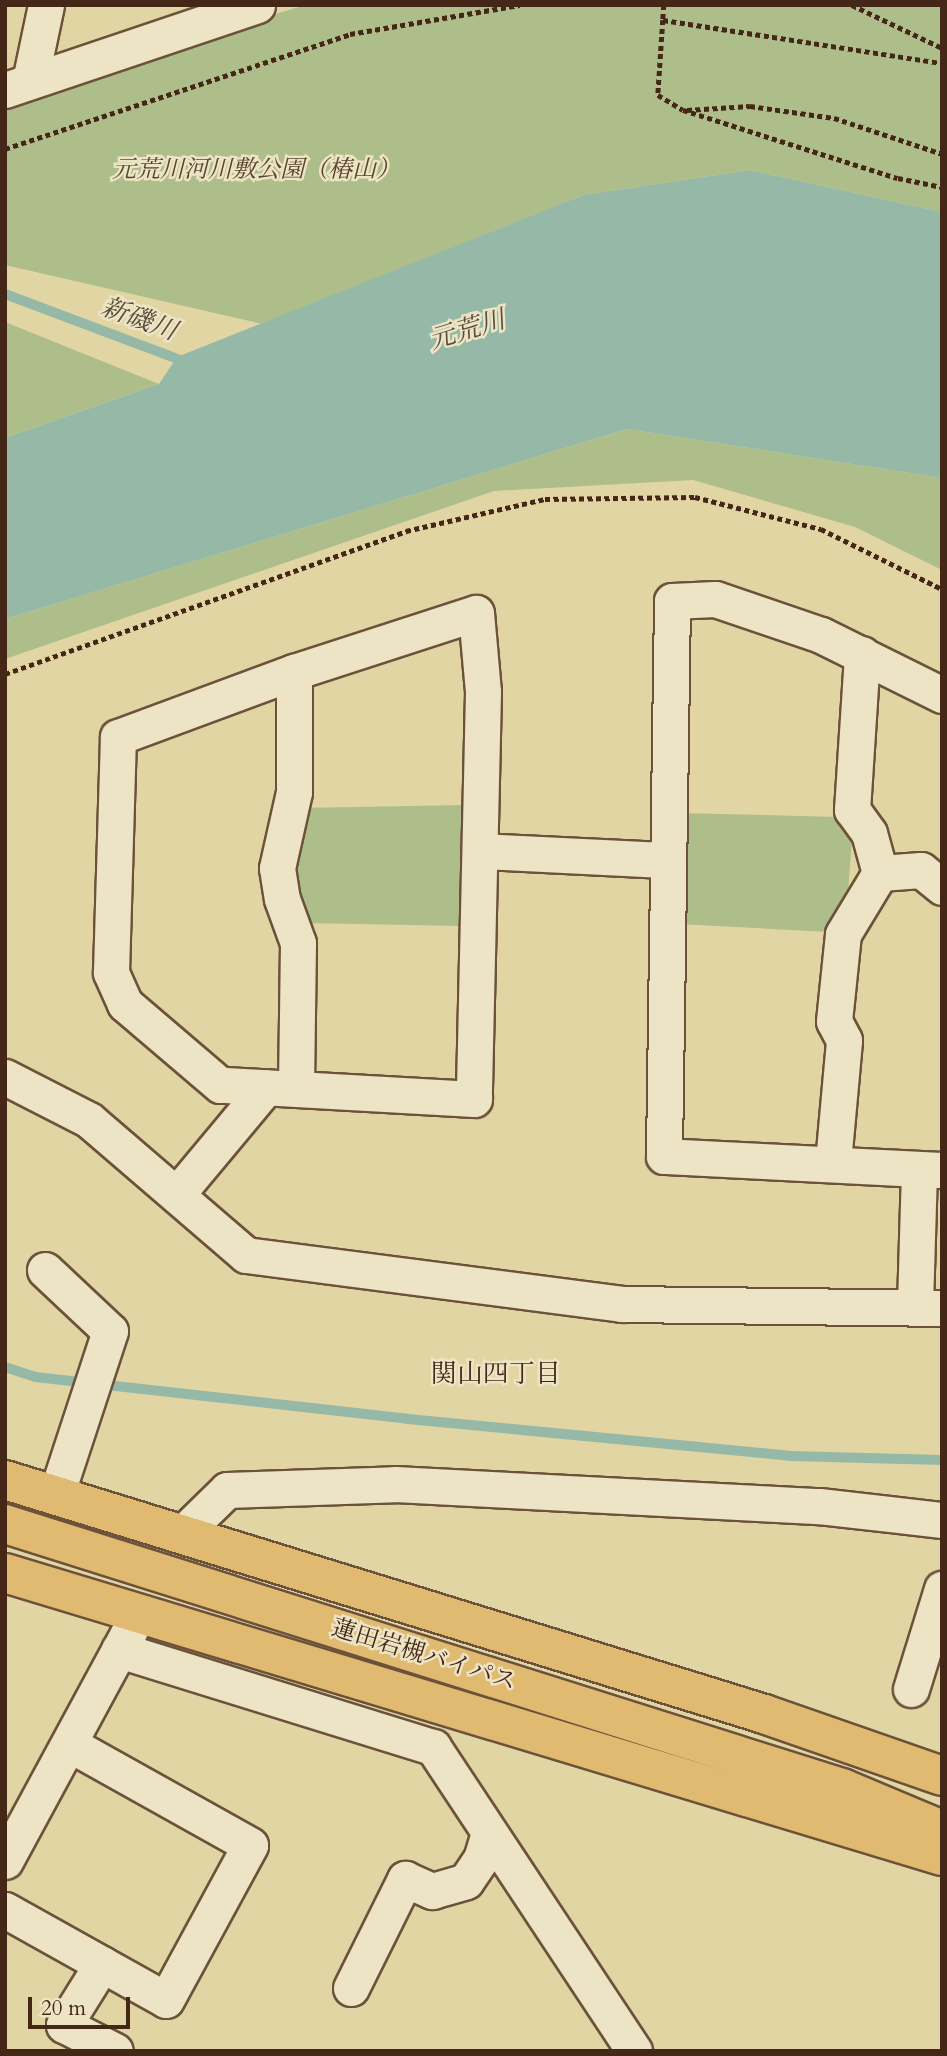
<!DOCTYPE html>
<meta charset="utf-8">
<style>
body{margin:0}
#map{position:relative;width:947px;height:2056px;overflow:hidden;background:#e2d5a4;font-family:Cardo,"Noto Serif JP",serif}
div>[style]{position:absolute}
.green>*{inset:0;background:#aebe8a}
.water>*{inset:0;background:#95b9a6}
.stream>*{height:10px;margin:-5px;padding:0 5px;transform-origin:5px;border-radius:5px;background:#95b9a6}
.path>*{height:4.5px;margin-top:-2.25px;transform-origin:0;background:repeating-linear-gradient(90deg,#442716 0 5px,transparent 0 8.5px)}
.roads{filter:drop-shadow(2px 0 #6c523a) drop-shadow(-2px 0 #6c523a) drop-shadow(0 2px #6c523a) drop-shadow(0 -2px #6c523a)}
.minor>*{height:35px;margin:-17.5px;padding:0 17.5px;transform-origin:17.5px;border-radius:17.5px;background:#ece4c4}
.highway>*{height:38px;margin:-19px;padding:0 19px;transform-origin:19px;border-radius:19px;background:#e1ba72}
span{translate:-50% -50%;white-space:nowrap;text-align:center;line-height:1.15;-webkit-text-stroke:5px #ece4c4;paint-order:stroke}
.park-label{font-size:24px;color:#59452d;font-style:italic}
.street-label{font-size:24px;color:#442716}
.water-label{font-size:26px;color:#584c3a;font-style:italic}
.neighbourhood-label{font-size:26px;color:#442716}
.frame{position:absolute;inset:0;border:7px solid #442716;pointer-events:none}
.scale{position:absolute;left:28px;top:1997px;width:102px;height:32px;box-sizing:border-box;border:4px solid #442716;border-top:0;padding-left:9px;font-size:21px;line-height:24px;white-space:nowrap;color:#442716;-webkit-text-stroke:5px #ece4c4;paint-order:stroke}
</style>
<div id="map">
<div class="green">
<i style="clip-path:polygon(306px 5px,942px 6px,942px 212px,750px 170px,583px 195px,262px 324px,5px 265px,5px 106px,186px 40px)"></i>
<i style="clip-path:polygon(5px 322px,159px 384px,5px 438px)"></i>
<i style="clip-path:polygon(627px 429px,942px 478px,942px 570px,855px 527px,693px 480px,494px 491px,5px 659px,5px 619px)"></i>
<i style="clip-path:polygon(466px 805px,460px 926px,306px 923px,295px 899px,297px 808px)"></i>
<i style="clip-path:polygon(681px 813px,840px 817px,852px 839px,847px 906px,830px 932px,679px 924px)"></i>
</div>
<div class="water">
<i style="clip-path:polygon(750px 170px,942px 212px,942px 478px,627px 429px,5px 619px,5px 438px,159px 384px,177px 357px,583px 195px)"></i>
</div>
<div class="stream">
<i style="left:5px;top:294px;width:197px;rotate:20.6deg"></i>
<i style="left:5px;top:1367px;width:32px;rotate:18deg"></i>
<i style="left:35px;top:1377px;width:375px;rotate:6.4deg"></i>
<i style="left:408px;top:1419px;width:385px;rotate:5.5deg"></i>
<i style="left:791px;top:1456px;width:151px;rotate:1.5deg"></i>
</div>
<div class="path">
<i style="left:664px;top:5px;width:15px;rotate:94deg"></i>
<i style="left:663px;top:20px;width:282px;rotate:8.8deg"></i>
<i style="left:852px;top:5px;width:100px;rotate:25.5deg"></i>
<i style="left:663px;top:20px;width:75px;rotate:93.8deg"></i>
<i style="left:658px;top:95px;width:29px;rotate:31deg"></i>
<i style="left:683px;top:110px;width:225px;rotate:17.6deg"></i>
<i style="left:898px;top:178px;width:45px;rotate:11.6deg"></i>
<i style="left:687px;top:110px;width:63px;rotate:-3.6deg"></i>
<i style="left:750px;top:106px;width:85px;rotate:8.1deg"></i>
<i style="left:834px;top:118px;width:114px;rotate:18.4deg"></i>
<i style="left:5px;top:149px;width:364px;rotate:-18.4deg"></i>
<i style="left:350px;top:34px;width:172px;rotate:-9.7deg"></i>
<i style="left:5px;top:674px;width:426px;rotate:-19.6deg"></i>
<i style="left:406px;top:531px;width:143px;rotate:-13deg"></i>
<i style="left:545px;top:499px;width:150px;rotate:-0.8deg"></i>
<i style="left:695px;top:497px;width:130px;rotate:14.3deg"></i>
<i style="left:821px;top:529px;width:135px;rotate:26.4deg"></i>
</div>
<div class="roads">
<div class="minor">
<i style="left:30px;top:81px;width:78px;rotate:-78.1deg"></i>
<i style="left:5px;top:90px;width:266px;rotate:-18.6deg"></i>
<i style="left:476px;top:613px;width:79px;rotate:84.9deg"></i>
<i style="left:483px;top:692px;width:407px;rotate:91.3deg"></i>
<i style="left:474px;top:1099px;width:254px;rotate:-176.8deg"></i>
<i style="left:220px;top:1085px;width:125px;rotate:-139.5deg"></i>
<i style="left:125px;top:1004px;width:35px;rotate:-114deg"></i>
<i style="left:111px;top:972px;width:235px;rotate:-88.3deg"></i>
<i style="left:118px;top:737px;width:188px;rotate:-20.3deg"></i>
<i style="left:294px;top:672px;width:191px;rotate:-18deg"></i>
<i style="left:294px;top:672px;width:120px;rotate:90deg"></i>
<i style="left:294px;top:792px;width:78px;rotate:102.6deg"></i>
<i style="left:277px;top:868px;width:31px;rotate:81deg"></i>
<i style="left:282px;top:899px;width:47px;rotate:70deg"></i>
<i style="left:298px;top:943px;width:144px;rotate:90.8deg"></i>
<i style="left:942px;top:695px;width:135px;rotate:-153.6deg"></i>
<i style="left:821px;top:635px;width:112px;rotate:-161.2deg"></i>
<i style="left:715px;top:599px;width:43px;rotate:177.3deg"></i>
<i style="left:672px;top:601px;width:555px;rotate:90.83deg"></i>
<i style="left:664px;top:1156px;width:278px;rotate:2.9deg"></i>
<i style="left:481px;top:851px;width:186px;rotate:2.8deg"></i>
<i style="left:880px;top:873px;width:41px;rotate:-4.2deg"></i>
<i style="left:921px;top:870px;width:27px;rotate:39deg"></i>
<i style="left:5px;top:1077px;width:94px;rotate:27.1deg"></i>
<i style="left:89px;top:1120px;width:207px;rotate:40.7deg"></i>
<i style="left:246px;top:1255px;width:379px;rotate:7.4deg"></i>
<i style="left:622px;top:1304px;width:320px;rotate:0.7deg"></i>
<i style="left:833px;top:1162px;width:122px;rotate:-84.8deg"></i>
<i style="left:844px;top:1040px;width:21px;rotate:-118deg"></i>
<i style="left:834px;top:1021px;width:87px;rotate:-84.1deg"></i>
<i style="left:843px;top:934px;width:71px;rotate:-58.8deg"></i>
<i style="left:880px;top:873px;width:41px;rotate:-105.4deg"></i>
<i style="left:869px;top:833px;width:29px;rotate:-126deg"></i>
<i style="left:852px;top:810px;width:156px;rotate:-86.3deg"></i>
<i style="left:177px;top:1194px;width:139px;rotate:-50.2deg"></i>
<i style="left:45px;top:1270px;width:89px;rotate:43.2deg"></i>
<i style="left:110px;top:1331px;width:173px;rotate:108.2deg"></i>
<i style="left:915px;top:1305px;width:135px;rotate:-88.3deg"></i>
<i style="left:182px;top:1534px;width:63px;rotate:-44.4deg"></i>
<i style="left:227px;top:1490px;width:168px;rotate:-2deg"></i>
<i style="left:395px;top:1484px;width:425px;rotate:3deg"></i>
<i style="left:819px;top:1506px;width:124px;rotate:6.5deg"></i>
<i style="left:119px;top:1650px;width:329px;rotate:17.2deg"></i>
<i style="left:433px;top:1747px;width:364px;rotate:56.5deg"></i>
<i style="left:911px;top:1689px;width:105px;rotate:-72.8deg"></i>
<i style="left:5px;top:1861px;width:263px;rotate:-61.6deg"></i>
<i style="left:5px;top:1910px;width:184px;rotate:29.2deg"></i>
<i style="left:166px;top:2000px;width:176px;rotate:-61.5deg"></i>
<i style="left:250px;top:1845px;width:205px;rotate:-150.8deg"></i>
<i style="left:102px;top:1964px;width:72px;rotate:121.9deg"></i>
<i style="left:64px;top:2025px;width:57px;rotate:27deg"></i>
<i style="left:351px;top:1988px;width:122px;rotate:-63.6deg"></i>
<i style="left:405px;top:1879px;width:30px;rotate:24deg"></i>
<i style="left:432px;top:1891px;width:35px;rotate:-16deg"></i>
<i style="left:466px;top:1881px;width:27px;rotate:-56deg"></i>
<i style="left:481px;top:1859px;width:27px;rotate:-73deg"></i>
</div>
<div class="highway">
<i style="left:5px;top:1480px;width:794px;rotate:17.13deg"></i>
<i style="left:764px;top:1714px;width:188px;rotate:19.2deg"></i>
<i style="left:5px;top:1524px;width:878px;rotate:17.51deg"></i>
<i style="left:842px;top:1788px;width:108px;rotate:22.8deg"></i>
<i style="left:5px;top:1573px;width:979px;rotate:16.81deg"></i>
</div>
</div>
<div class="park-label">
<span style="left:256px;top:170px">元荒川河川敷公園（椿山）</span>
</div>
<div class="street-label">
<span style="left:424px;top:1655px;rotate:17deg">蓮田岩槻バイパス</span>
</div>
<div class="water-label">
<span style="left:139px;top:319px;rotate:20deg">新磯川</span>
<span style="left:467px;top:330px;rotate:-17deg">元荒川</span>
</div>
<div class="neighbourhood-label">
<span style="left:496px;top:1374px">関山四丁目</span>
</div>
<div class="frame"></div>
<div class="scale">20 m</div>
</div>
